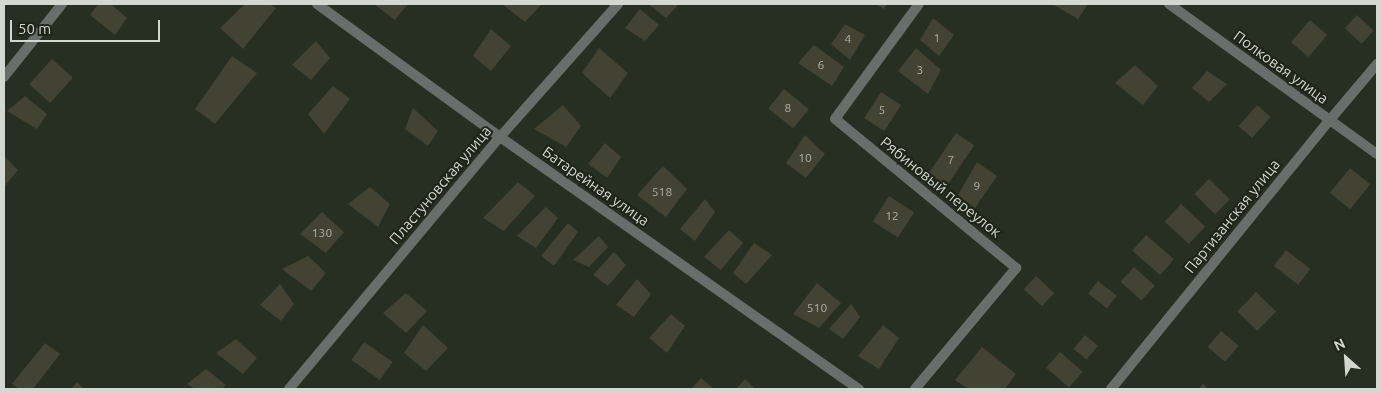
<!DOCTYPE html>
<meta charset="utf-8">
<style>
body{margin:0}
#map{position:relative;width:1381px;height:393px;overflow:hidden;background:#272e22;font-family:Ubuntu,sans-serif}
div>[style]{position:absolute}
.building>*{inset:0;background:#434334;transform-origin:0 0}
.minor>*{height:10px;margin:-5px;padding:0 5px;transform-origin:5px;border-radius:5px;background:#686f6a}
.tertiary>*{height:10px;margin:-5px;padding:0 5px;transform-origin:5px;border-radius:5px;background:#686f6a}
span{translate:-50% -50%;white-space:nowrap;text-align:center;line-height:1.15;-webkit-text-stroke:4px #1e2418;paint-order:stroke}
.number-label{font-size:12px;color:#aeb2a8}
.number-label span{-webkit-text-stroke-width:0}
.street-label{font-size:15px;color:#d2d7cf}
.frame{position:absolute;inset:0;border:5px solid #d2d7cf;pointer-events:none}
.north{position:absolute;left:1321px;top:333px;width:50px;height:50px;-webkit-text-stroke:4px #1e2418;paint-order:stroke;rotate:334deg;font-size:14px;font-weight:700;line-height:20px;text-align:center;color:#d2d7cf}
.north::after{content:'';display:block;margin:auto;width:18px;height:22px;background:#d2d7cf;clip-path:polygon(50% 0,100% 100%,50% 72%,0 100%)}
.scale{position:absolute;left:10px;top:20px;width:150px;height:22px;box-sizing:border-box;border:2px solid #d2d7cf;border-top:0;padding-left:6px;font-size:15px;line-height:18px;white-space:nowrap;color:#d2d7cf;-webkit-text-stroke:4px #1e2418;paint-order:stroke}
</style>
<div id="map">
<div class="building">
<i style="clip-path:polygon(98px 4px,111px 4px,127px 18px,115px 35px,90px 15px)"></i>
<i style="clip-path:polygon(245px 4px,270px 4px,276px 8px,243px 49px,220px 28px)"></i>
<i style="clip-path:polygon(376px 4px,408px 4px,395px 20px,375px 5px)"></i>
<i style="clip-path:polygon(502px 4px,542px 4px,525px 22px)"></i>
<i style="clip-path:polygon(648px 4px,677px 4px,678px 5px,666px 18px)"></i>
<i style="clip-path:polygon(876px 4px,887px 4px,884px 9px)"></i>
<i style="clip-path:polygon(1055px 4px,1088px 4px,1078px 19px,1054px 5px)"></i>
<i style="clip-path:polygon(640px 9px,659px 25px,645px 41px,625px 28px)"></i>
<i style="left:1357px;top:15px;width:23px;height:18px;rotate:43deg"></i>
<i style="clip-path:polygon(933px 18px,954px 35px,939px 56px,920px 40px)"></i>
<i style="left:1310px;top:20px;width:23px;height:29px;rotate:41deg"></i>
<i style="clip-path:polygon(845px 24px,865px 35px,850px 60px,831px 44px)"></i>
<i style="clip-path:polygon(491px 29px,511px 46px,491px 71px,473px 56px)"></i>
<i style="clip-path:polygon(316px 41px,330px 58px,311px 80px,292px 65px)"></i>
<i style="clip-path:polygon(814px 45px,844px 67px,832px 86px,798px 63px)"></i>
<i style="clip-path:polygon(599px 48px,628px 73px,610px 98px,582px 73px)"></i>
<i style="clip-path:polygon(916px 48px,941px 70px,928px 94px,898px 71px)"></i>
<i style="clip-path:polygon(232px 56px,257px 73px,215px 124px,195px 109px)"></i>
<i style="left:52px;top:59px;width:28px;height:34px;rotate:42deg"></i>
<i style="clip-path:polygon(1135px 65px,1158px 86px,1143px 105px,1115px 83px)"></i>
<i style="clip-path:polygon(1207px 71px,1227px 84px,1209px 102px,1192px 88px)"></i>
<i style="clip-path:polygon(333px 86px,350px 99px,324px 134px,308px 114px)"></i>
<i style="left:784px;top:89px;width:32px;height:25px;rotate:39deg"></i>
<i style="left:881px;top:92px;width:24px;height:31px;rotate:33deg"></i>
<i style="clip-path:polygon(25px 96px,47px 114px,37px 129px,7px 111px)"></i>
<i style="clip-path:polygon(563px 105px,581px 126px,566px 147px,534px 129px)"></i>
<i style="left:1257px;top:105px;width:18px;height:28px;rotate:41deg"></i>
<i style="clip-path:polygon(413px 108px,438px 131px,428px 146px,405px 129px)"></i>
<i style="left:956px;top:133px;width:22px;height:49px;rotate:34deg"></i>
<i style="clip-path:polygon(805px 135px,825px 154px,806px 178px,786px 163px)"></i>
<i style="clip-path:polygon(605px 143px,621px 157px,607px 178px,588px 164px)"></i>
<i style="clip-path:polygon(4px 156px,18px 170px,4px 187px)"></i>
<i style="clip-path:polygon(977px 162px,997px 176px,975px 208px,958px 195px)"></i>
<i style="clip-path:polygon(663px 166px,687px 189px,666px 217px,637px 195px)"></i>
<i style="left:1350px;top:168px;width:26px;height:32px;rotate:39deg"></i>
<i style="left:1209px;top:179px;width:29px;height:21px;rotate:44deg"></i>
<i style="clip-path:polygon(518px 182px,535px 196px,504px 231px,483px 218px)"></i>
<i style="clip-path:polygon(370px 187px,390px 204px,378px 227px,348px 204px)"></i>
<i style="left:889px;top:196px;width:30px;height:30px;rotate:33deg"></i>
<i style="clip-path:polygon(705px 199px,715px 212px,695px 241px,680px 229px)"></i>
<i style="left:1181px;top:204px;width:33px;height:24px;rotate:43deg"></i>
<i style="clip-path:polygon(546px 207px,558px 218px,536px 248px,517px 236px)"></i>
<i style="clip-path:polygon(322px 212px,344px 232px,326px 253px,300px 234px)"></i>
<i style="clip-path:polygon(568px 223px,578px 232px,554px 266px,541px 256px)"></i>
<i style="clip-path:polygon(729px 230px,743px 243px,721px 270px,704px 257px)"></i>
<i style="left:1146px;top:235px;width:37px;height:21px;rotate:41deg"></i>
<i style="clip-path:polygon(599px 236px,608px 247px,589px 267px,573px 260px)"></i>
<i style="clip-path:polygon(754px 243px,772px 255px,746px 284px,733px 273px)"></i>
<i style="left:1286px;top:250px;width:31px;height:20px;rotate:38deg"></i>
<i style="clip-path:polygon(614px 252px,626px 265px,608px 286px,593px 275px)"></i>
<i style="clip-path:polygon(308px 256px,326px 273px,311px 291px,282px 269px)"></i>
<i style="left:1134px;top:267px;width:28px;height:20px;rotate:42deg"></i>
<i style="left:1036px;top:276px;width:25px;height:18px;rotate:43deg"></i>
<i style="clip-path:polygon(637px 279px,651px 294px,634px 317px,616px 305px)"></i>
<i style="left:1098px;top:281px;width:24px;height:16px;rotate:38deg"></i>
<i style="clip-path:polygon(817px 283px,841px 303px,819px 328px,793px 314px)"></i>
<i style="clip-path:polygon(280px 284px,294px 304px,281px 321px,260px 305px)"></i>
<i style="left:1256px;top:292px;width:28px;height:27px;rotate:44deg"></i>
<i style="clip-path:polygon(406px 293px,427px 311px,406px 333px,383px 313px)"></i>
<i style="clip-path:polygon(851px 304px,860px 317px,843px 339px,829px 329px)"></i>
<i style="clip-path:polygon(671px 314px,685px 326px,667px 353px,649px 338px)"></i>
<i style="clip-path:polygon(423px 325px,448px 348px,426px 371px,404px 353px)"></i>
<i style="clip-path:polygon(883px 325px,899px 338px,879px 369px,858px 356px)"></i>
<i style="left:1221px;top:331px;width:23px;height:21px;rotate:40deg"></i>
<i style="left:1085px;top:335px;width:17px;height:18px;rotate:40deg"></i>
<i style="clip-path:polygon(236px 339px,257px 358px,243px 374px,216px 353px)"></i>
<i style="left:364px;top:342px;width:35px;height:22px;rotate:35deg"></i>
<i style="clip-path:polygon(45px 343px,60px 354px,33px 389px,19px 389px,12px 384px)"></i>
<i style="clip-path:polygon(982px 347px,1016px 374px,1005px 389px,968px 389px,955px 380px)"></i>
<i style="left:1060px;top:352px;width:30px;height:21px;rotate:41deg"></i>
<i style="clip-path:polygon(206px 369px,226px 385px,222px 389px,195px 389px,187px 384px)"></i>
<i style="clip-path:polygon(701px 378px,714px 389px,691px 389px)"></i>
<i style="clip-path:polygon(745px 379px,755px 389px,736px 389px)"></i>
<i style="clip-path:polygon(77px 382px,84px 389px,71px 389px)"></i>
<i style="clip-path:polygon(1203px 384px,1208px 389px,1198px 389px)"></i>
</div>
<div class="minor">
<i style="left:317px;top:4px;width:226px;rotate:36deg"></i>
<i style="left:500px;top:137px;width:439px;rotate:35.1deg"></i>
<i style="left:1169px;top:4px;width:256px;rotate:35.8deg"></i>
<i style="left:4px;top:77px;width:93px;rotate:-51.5deg"></i>
<i style="left:289px;top:389px;width:329px;rotate:-50.1deg"></i>
<i style="left:500px;top:137px;width:178px;rotate:-48.4deg"></i>
<i style="left:915px;top:389px;width:158px;rotate:-50.1deg"></i>
<i style="left:1016px;top:268px;width:234px;rotate:-140.5deg"></i>
<i style="left:835px;top:119px;width:142px;rotate:-53.9deg"></i>
</div>
<div class="tertiary">
<i style="left:1111px;top:389px;width:345px;rotate:-50.9deg"></i>
<i style="left:1329px;top:121px;width:75px;rotate:-49.9deg"></i>
</div>
<div class="number-label">
<span style="left:937px;top:38px">1</span>
<span style="left:848px;top:39px">4</span>
<span style="left:821px;top:65px">6</span>
<span style="left:920px;top:70px">3</span>
<span style="left:788px;top:108px">8</span>
<span style="left:882px;top:110px">5</span>
<span style="left:805px;top:158px">10</span>
<span style="left:951px;top:160px">7</span>
<span style="left:977px;top:186px">9</span>
<span style="left:662px;top:192px">518</span>
<span style="left:892px;top:216px">12</span>
<span style="left:322px;top:233px">130</span>
<span style="left:817px;top:308px">510</span>
</div>
<div class="street-label">
<span style="left:1281px;top:67px;rotate:36deg">Полковая улица</span>
<span style="left:440px;top:185px;rotate:-50deg">Пластуновская улица</span>
<span style="left:596px;top:186px;rotate:35deg">Батарейная улица</span>
<span style="left:941px;top:187px;rotate:39deg">Рябиновый переулок</span>
<span style="left:1232px;top:216px;rotate:-51deg">Партизанская улица</span>
</div>
<div class="frame"></div>
<div class="north">N</div>
<div class="scale">50 m</div>
</div>
